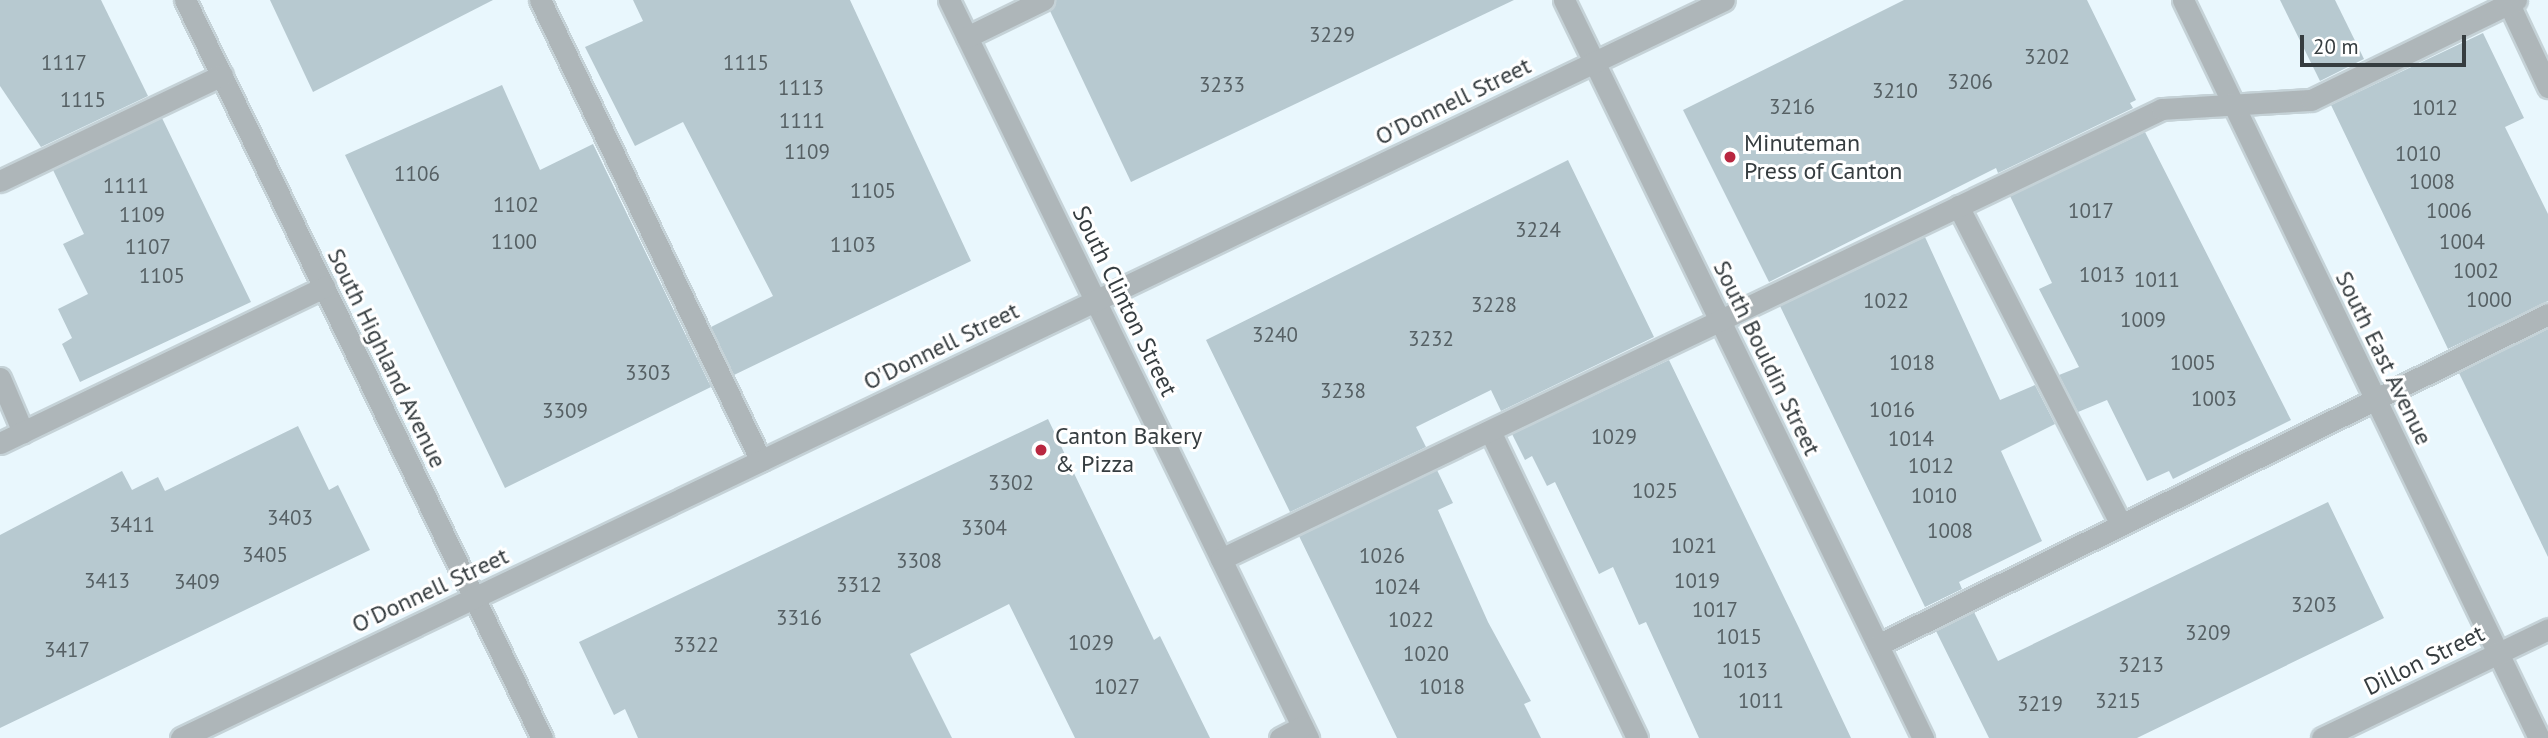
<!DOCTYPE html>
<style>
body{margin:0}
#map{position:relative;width:2548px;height:738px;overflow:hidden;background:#e9f7fd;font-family:"PT Sans",sans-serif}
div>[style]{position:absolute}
.building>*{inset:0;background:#b7c9d0}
.roads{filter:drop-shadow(2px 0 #c5d2d7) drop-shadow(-2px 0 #c5d2d7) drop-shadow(0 2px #c5d2d7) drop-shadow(0 -2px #c5d2d7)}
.minor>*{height:21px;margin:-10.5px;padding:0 10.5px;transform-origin:10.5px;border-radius:10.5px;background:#aeb6b9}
.dots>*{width:19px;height:19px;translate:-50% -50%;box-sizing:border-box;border:4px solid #fff;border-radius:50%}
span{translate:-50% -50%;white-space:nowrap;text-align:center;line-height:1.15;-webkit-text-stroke:6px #fff;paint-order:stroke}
.number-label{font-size:21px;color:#566064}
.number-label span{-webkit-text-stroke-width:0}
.street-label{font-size:24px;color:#363d40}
.poi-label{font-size:24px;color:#363d40}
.left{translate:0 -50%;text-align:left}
.scale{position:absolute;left:2300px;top:35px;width:166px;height:32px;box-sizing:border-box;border:4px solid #363d40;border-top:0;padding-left:9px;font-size:21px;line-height:24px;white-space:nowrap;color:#363d40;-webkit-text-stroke:5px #fff;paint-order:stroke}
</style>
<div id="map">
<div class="building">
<i style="clip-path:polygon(0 0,101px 0,148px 96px,41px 147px,0 86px)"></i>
<i style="clip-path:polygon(270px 0,493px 0,313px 92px)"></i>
<i style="clip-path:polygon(633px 0,850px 0,971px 261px,734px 375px,711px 327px,773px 296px,683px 122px,635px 146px,585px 47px,643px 21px)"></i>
<i style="clip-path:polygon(1056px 0,1514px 0,1131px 182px,1050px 11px)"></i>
<i style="clip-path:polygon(1904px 0,2087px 0,2136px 100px,2130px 103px,2133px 108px,1998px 173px,1996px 168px,1769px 282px,1683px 110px)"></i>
<i style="clip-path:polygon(2280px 0,2335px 0,2364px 59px,2320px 81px)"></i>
<i style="clip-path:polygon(2483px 33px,2524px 118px,2505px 127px,2548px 214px,2548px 301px,2448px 349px,2331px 105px)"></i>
<i style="clip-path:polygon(502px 85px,540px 170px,593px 144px,711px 387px,505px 488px,345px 155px)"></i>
<i style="clip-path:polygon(162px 118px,251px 302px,80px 382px,62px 344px,72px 338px,58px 309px,88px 294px,63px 244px,84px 234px,53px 170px)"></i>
<i style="clip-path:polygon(2145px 132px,2291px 420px,2173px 479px,2169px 471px,2147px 481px,2107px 400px,2078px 412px,2059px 375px,2079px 367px,2039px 289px,2052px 283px,2010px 196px)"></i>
<i style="clip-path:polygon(1568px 160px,1654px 337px,1501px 411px,1491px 390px,1416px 427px,1426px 447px,1290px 512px,1206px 340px)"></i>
<i style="clip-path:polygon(1925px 237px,2000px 400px,2035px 385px,2055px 424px,2001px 451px,2042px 541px,1959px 582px,1962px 589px,1925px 607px,1780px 306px)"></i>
<i style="clip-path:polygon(2548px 329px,2548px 557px,2459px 373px)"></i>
<i style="clip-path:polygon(1669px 360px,1799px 628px,1851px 738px,1699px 738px,1646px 622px,1639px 625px,1613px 567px,1599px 574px,1555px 482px,1547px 486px,1532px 456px,1525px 460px,1512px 434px)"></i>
<i style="clip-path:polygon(1048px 419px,1154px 640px,1160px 636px,1210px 738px,1075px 738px,1009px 604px,910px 654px,952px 738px,638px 738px,625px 709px,614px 715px,579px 642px)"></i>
<i style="clip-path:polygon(298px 426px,329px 490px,338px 485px,370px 550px,0 728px,0 535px,122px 471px,132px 490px,158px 477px,165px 491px)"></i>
<i style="clip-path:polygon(1437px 470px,1453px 503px,1438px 510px,1488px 622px,1531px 701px,1524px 704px,1541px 738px,1397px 738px,1299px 536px)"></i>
<i style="clip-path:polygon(2328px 502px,2384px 618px,2137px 738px,1989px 738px,1936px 631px,1974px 612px,1998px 661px)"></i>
</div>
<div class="roads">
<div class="minor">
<i style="left:185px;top:0;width:820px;rotate:64.19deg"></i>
<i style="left:540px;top:0;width:511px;rotate:64.39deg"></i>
<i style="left:949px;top:0;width:821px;rotate:64.06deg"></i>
<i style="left:1564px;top:0;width:821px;rotate:64.06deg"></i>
<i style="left:2183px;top:0;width:819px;rotate:64.25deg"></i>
<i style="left:2509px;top:4px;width:92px;rotate:64.8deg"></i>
<i style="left:967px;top:37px;width:85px;rotate:-26deg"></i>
<i style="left:0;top:181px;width:246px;rotate:-25.5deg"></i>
<i style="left:1958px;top:206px;width:358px;rotate:62.9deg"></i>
<i style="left:0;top:378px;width:59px;rotate:66.9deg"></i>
<i style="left:1490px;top:431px;width:340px;rotate:64.4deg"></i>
<i style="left:0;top:443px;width:360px;rotate:-25.7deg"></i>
<i style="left:1221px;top:559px;width:1043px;rotate:-25.56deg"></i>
<i style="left:2162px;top:109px;width:149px;rotate:-3.5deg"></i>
<i style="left:2311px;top:100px;width:228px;rotate:-26deg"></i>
<i style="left:1878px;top:645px;width:747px;rotate:-26.29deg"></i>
<i style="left:181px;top:738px;width:1710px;rotate:-25.56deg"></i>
<i style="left:1280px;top:738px;width:25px;rotate:-27deg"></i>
<i style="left:2322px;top:738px;width:251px;rotate:-25.7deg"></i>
</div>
</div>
<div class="dots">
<i style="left:1730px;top:157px;background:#b92740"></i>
<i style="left:1041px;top:450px;background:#b92740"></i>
</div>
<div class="number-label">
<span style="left:1332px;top:35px">3229</span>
<span style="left:2047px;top:57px">3202</span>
<span style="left:64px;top:63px">1117</span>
<span style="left:746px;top:63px">1115</span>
<span style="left:1970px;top:82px">3206</span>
<span style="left:1222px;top:85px">3233</span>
<span style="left:801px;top:88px">1113</span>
<span style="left:1895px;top:91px">3210</span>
<span style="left:83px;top:100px">1115</span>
<span style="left:1792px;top:107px">3216</span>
<span style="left:2435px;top:108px">1012</span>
<span style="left:802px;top:121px">1111</span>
<span style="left:807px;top:152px">1109</span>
<span style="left:2418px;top:154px">1010</span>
<span style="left:417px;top:174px">1106</span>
<span style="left:2432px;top:182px">1008</span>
<span style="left:126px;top:186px">1111</span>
<span style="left:873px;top:191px">1105</span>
<span style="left:516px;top:205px">1102</span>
<span style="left:2091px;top:211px">1017</span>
<span style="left:2449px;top:211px">1006</span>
<span style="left:142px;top:215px">1109</span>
<span style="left:1538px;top:230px">3224</span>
<span style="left:514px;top:242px">1100</span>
<span style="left:2462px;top:242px">1004</span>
<span style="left:853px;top:245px">1103</span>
<span style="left:148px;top:247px">1107</span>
<span style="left:2476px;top:271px">1002</span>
<span style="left:2102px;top:275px">1013</span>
<span style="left:162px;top:276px">1105</span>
<span style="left:2157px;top:280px">1011</span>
<span style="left:2489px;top:300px">1000</span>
<span style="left:1886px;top:301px">1022</span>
<span style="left:1494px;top:305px">3228</span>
<span style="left:2143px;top:320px">1009</span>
<span style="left:1275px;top:335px">3240</span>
<span style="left:1431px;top:339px">3232</span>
<span style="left:1912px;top:363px">1018</span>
<span style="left:2193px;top:363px">1005</span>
<span style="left:648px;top:373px">3303</span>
<span style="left:1343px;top:391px">3238</span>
<span style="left:2214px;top:399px">1003</span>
<span style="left:1892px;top:410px">1016</span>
<span style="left:565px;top:411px">3309</span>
<span style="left:1614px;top:437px">1029</span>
<span style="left:1911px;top:439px">1014</span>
<span style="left:1931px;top:466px">1012</span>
<span style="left:1011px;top:483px">3302</span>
<span style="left:1655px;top:491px">1025</span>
<span style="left:1934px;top:496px">1010</span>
<span style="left:290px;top:518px">3403</span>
<span style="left:132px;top:525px">3411</span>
<span style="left:984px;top:528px">3304</span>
<span style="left:1950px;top:531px">1008</span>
<span style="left:1694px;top:546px">1021</span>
<span style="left:265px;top:555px">3405</span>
<span style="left:1382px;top:556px">1026</span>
<span style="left:919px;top:561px">3308</span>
<span style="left:107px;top:581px">3413</span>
<span style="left:1697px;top:581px">1019</span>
<span style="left:197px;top:582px">3409</span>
<span style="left:859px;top:585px">3312</span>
<span style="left:1397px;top:587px">1024</span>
<span style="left:2314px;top:605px">3203</span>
<span style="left:1715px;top:610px">1017</span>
<span style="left:799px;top:618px">3316</span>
<span style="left:1411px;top:620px">1022</span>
<span style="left:2208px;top:633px">3209</span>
<span style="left:1739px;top:637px">1015</span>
<span style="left:1091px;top:643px">1029</span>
<span style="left:696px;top:645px">3322</span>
<span style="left:67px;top:650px">3417</span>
<span style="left:1426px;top:654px">1020</span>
<span style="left:2141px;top:665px">3213</span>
<span style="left:1745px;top:671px">1013</span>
<span style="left:1117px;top:687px">1027</span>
<span style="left:1442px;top:687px">1018</span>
<span style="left:1761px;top:701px">1011</span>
<span style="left:2118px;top:701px">3215</span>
<span style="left:2040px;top:704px">3219</span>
</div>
<div class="street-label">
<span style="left:1453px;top:101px;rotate:-26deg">O'Donnell Street</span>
<span style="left:1125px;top:301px;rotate:64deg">South Clinton Street</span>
<span style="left:941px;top:346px;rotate:-26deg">O'Donnell Street</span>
<span style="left:387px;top:358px;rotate:64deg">South Highland Avenue</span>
<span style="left:1767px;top:358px;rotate:64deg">South Bouldin Street</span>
<span style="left:2384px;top:358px;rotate:64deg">South East Avenue</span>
<span style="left:430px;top:590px;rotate:-25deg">O'Donnell Street</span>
<span style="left:2424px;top:660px;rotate:-26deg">Dillon Street</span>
</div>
<div class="poi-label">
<span class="left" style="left:1744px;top:157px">Minuteman<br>Press of Canton</span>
<span class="left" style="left:1055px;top:450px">Canton Bakery<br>&amp; Pizza</span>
</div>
<div class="scale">20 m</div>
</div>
